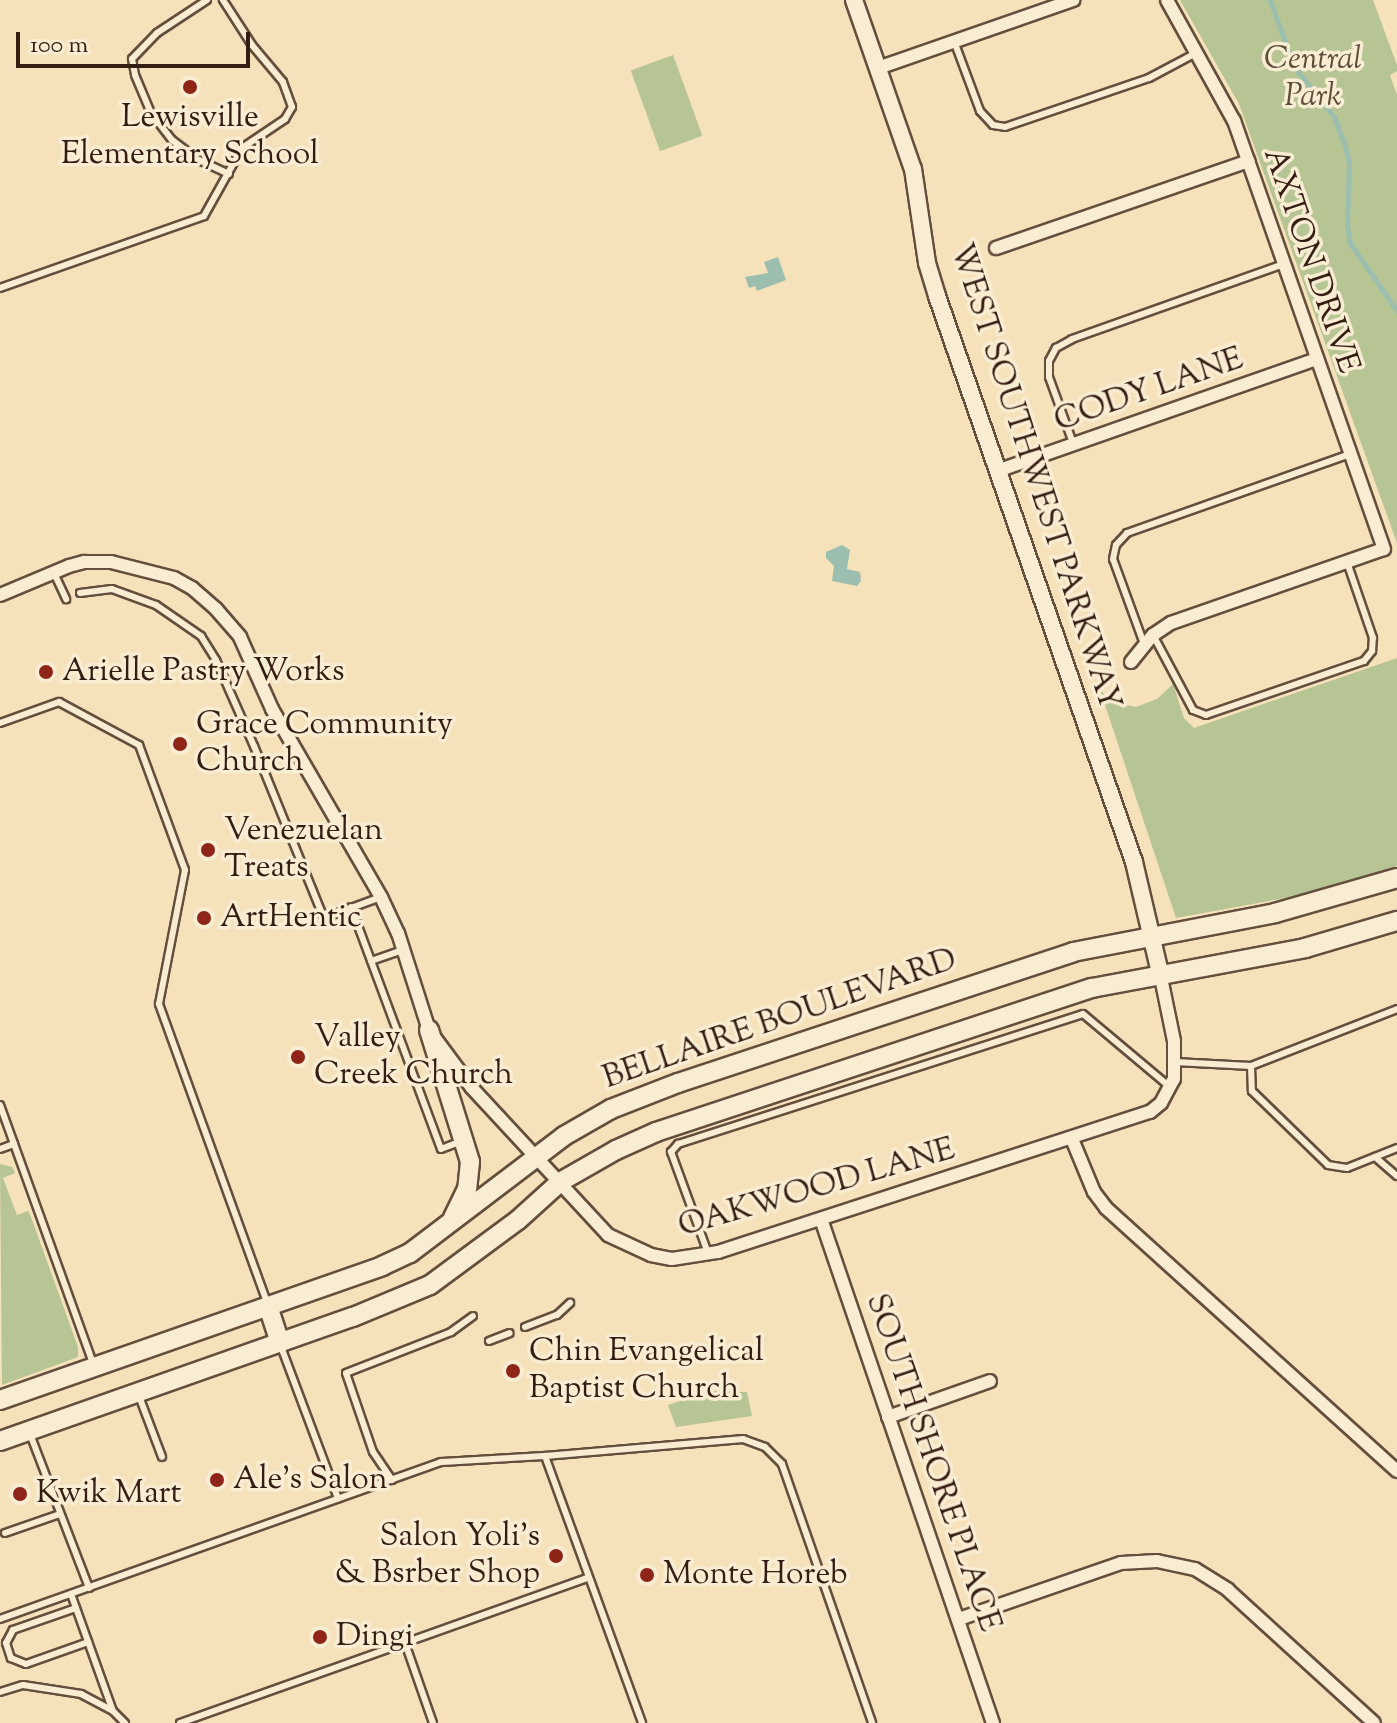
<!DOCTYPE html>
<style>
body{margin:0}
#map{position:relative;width:1397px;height:1723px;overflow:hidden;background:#f5e2ba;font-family:"Sorts Mill Goudy",serif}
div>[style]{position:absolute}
.green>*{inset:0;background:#b7c494;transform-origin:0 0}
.water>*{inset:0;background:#9cbeaf}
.stream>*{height:5px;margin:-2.5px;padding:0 2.5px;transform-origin:2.5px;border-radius:2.5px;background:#9cbeaf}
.roads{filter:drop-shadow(2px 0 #644e3d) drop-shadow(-2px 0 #644e3d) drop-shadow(0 2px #644e3d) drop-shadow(0 -2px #644e3d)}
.service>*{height:6px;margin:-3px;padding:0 3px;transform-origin:3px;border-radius:3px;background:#f8ecd2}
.minor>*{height:12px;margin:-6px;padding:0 6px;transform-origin:6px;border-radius:6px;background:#f8ecd2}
.tertiary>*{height:16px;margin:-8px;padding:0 8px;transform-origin:8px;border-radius:8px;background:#f8ecd2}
.secondary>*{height:18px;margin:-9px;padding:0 9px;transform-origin:9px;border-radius:9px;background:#f8ecd2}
.dots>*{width:22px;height:22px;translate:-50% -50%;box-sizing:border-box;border:4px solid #f8ecd2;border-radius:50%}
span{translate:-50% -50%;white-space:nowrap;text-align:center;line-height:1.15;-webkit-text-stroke:7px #f8ecd2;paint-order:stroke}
.park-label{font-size:32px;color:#5b4f3a;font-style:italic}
.poi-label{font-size:32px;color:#341d13}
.left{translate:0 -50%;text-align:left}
.right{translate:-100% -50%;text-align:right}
.street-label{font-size:32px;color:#341d13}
.scale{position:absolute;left:16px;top:32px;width:234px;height:36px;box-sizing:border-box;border:4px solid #341d13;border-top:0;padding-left:10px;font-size:24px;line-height:28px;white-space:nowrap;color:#341d13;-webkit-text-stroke:6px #f8ecd2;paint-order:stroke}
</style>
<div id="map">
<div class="green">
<i style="clip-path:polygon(1180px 0,1373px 0,1397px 65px,1397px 71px,1390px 75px,1397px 95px,1397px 543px,1239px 104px)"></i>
<i style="left:673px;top:55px;width:86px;height:45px;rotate:70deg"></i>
<i style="clip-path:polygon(1397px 658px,1397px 866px,1329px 890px,1176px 918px,1100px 690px,1113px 702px,1136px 707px,1157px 699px,1173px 684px,1184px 718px,1194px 728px)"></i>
<i style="clip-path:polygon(0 1164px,12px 1167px,15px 1173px,3px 1178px,17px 1215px,28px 1211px,31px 1217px,78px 1347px,78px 1357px,2px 1385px)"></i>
<i style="clip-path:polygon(710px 1391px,747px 1392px,752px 1416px,676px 1427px,668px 1405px)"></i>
</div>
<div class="water">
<i style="clip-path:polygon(778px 257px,786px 280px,757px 291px,755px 286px,749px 288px,745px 277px,768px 273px,764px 262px)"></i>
<i style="clip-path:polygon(842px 545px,850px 550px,847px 569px,860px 572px,861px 581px,857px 586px,832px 581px,834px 566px,826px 558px,826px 552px)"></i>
</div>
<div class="stream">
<i style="left:1270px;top:0;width:71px;rotate:70.3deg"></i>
<i style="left:1294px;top:67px;width:64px;rotate:51.3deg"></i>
<i style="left:1334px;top:117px;width:31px;rotate:69deg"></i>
<i style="left:1345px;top:146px;width:18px;rotate:77deg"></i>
<i style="left:1349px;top:164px;width:61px;rotate:91.9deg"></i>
<i style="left:1347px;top:225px;width:18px;rotate:81deg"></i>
<i style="left:1350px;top:243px;width:83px;rotate:55.3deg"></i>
</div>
<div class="roads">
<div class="service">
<i style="left:207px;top:0;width:60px;rotate:146.6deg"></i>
<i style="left:157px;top:33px;width:36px;rotate:134deg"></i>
<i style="left:132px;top:59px;width:16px;rotate:79deg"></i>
<i style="left:135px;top:75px;width:41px;rotate:67.2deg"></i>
<i style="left:151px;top:113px;width:34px;rotate:52deg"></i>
<i style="left:172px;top:140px;width:34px;rotate:37deg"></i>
<i style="left:199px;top:160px;width:33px;rotate:25deg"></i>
<i style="left:954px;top:41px;width:75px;rotate:69.6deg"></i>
<i style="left:980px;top:111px;width:19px;rotate:47deg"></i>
<i style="left:993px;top:125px;width:12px;rotate:9deg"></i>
<i style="left:1005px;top:127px;width:152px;rotate:-18.8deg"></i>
<i style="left:1149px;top:78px;width:53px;rotate:-28deg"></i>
<i style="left:0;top:288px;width:216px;rotate:-19.4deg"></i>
<i style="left:204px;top:216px;width:78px;rotate:-60.8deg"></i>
<i style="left:242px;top:148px;width:52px;rotate:-34deg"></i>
<i style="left:285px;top:119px;width:14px;rotate:-60deg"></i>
<i style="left:292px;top:107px;width:27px;rotate:-110deg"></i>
<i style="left:283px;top:82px;width:48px;rotate:-130deg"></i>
<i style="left:252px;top:45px;width:54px;rotate:-122.8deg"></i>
<i style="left:1073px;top:443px;width:70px;rotate:-110deg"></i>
<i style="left:1049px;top:377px;width:16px;rotate:-90deg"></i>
<i style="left:1049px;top:361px;width:15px;rotate:-62deg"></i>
<i style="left:1056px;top:348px;width:18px;rotate:-29deg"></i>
<i style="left:1072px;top:339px;width:225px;rotate:-19.5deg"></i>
<i style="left:54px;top:573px;width:29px;rotate:65deg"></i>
<i style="left:80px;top:593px;width:32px;rotate:-7deg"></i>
<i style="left:112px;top:589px;width:47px;rotate:20deg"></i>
<i style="left:156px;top:605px;width:55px;rotate:34.6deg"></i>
<i style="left:201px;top:636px;width:28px;rotate:58deg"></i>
<i style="left:216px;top:660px;width:94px;rotate:66.2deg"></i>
<i style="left:254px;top:746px;width:186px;rotate:67.9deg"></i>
<i style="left:324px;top:918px;width:61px;rotate:-20.2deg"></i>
<i style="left:1153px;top:635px;width:85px;rotate:61.9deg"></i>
<i style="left:1193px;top:710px;width:14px;rotate:21deg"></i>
<i style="left:1206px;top:715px;width:167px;rotate:-18.9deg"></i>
<i style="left:1364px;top:661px;width:13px;rotate:-51deg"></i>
<i style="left:1372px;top:651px;width:13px;rotate:-86deg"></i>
<i style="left:1373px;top:638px;width:80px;rotate:-108.9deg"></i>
<i style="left:1144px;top:644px;width:90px;rotate:-110deg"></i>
<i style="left:1113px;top:559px;width:14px;rotate:-78deg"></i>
<i style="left:1116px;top:545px;width:16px;rotate:-47deg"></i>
<i style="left:1127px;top:533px;width:237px;rotate:-19.5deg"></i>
<i style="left:0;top:723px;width:63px;rotate:-19.6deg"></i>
<i style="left:59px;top:702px;width:91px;rotate:28.3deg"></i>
<i style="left:139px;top:745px;width:133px;rotate:69.8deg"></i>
<i style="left:185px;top:870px;width:136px;rotate:101deg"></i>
<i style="left:159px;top:1004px;width:318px;rotate:70.1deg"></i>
<i style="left:351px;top:907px;width:258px;rotate:69.6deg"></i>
<i style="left:441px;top:1149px;width:22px;rotate:-21deg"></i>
<i style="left:371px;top:961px;width:34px;rotate:-19deg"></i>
<i style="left:1175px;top:1062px;width:76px;rotate:3deg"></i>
<i style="left:1251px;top:1066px;width:157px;rotate:-21.3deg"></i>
<i style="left:1251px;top:1066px;width:25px;rotate:88deg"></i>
<i style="left:1252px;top:1091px;width:106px;rotate:44.2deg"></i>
<i style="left:1328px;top:1165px;width:19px;rotate:9deg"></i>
<i style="left:1347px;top:1168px;width:54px;rotate:-21.8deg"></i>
<i style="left:0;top:1105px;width:274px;rotate:70.2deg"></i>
<i style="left:0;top:1149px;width:15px;rotate:-20deg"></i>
<i style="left:1375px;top:1157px;width:29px;rotate:41deg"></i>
<i style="left:708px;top:1253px;width:108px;rotate:-110.1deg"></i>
<i style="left:671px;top:1152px;width:11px;rotate:-49deg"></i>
<i style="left:678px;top:1144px;width:425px;rotate:-17.8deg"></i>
<i style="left:1083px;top:1014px;width:114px;rotate:40deg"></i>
<i style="left:525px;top:1327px;width:34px;rotate:-21deg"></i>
<i style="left:557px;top:1315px;width:18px;rotate:-43deg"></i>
<i style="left:489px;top:1341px;width:22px;rotate:-21deg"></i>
<i style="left:280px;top:1344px;width:165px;rotate:69.4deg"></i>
<i style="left:139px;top:1396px;width:65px;rotate:69.3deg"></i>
<i style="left:30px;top:1434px;width:165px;rotate:69deg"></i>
<i style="left:545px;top:1456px;width:199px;rotate:-4.9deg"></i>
<i style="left:743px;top:1439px;width:23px;rotate:20deg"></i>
<i style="left:765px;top:1447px;width:24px;rotate:45deg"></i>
<i style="left:782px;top:1464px;width:274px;rotate:70.8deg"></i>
<i style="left:392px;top:1480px;width:34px;rotate:-124deg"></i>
<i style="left:373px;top:1452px;width:83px;rotate:-108.9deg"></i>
<i style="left:346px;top:1373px;width:113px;rotate:-21.3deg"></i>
<i style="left:451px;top:1332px;width:27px;rotate:-36deg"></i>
<i style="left:5px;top:1533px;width:58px;rotate:-19.1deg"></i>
<i style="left:71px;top:1594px;width:124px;rotate:70.3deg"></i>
<i style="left:113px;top:1711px;width:17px;rotate:45deg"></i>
<i style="left:76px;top:1608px;width:67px;rotate:160.8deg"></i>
<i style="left:13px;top:1630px;width:15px;rotate:118deg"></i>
<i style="left:6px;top:1643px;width:16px;rotate:72deg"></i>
<i style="left:11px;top:1658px;width:16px;rotate:22deg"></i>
<i style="left:26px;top:1664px;width:66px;rotate:-19.5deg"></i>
<i style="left:0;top:1619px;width:468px;rotate:-19.6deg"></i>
<i style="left:441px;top:1462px;width:104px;rotate:-3.3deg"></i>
<i style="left:545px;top:1456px;width:284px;rotate:70deg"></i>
<i style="left:405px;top:1643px;width:85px;rotate:70.7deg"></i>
<i style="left:0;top:1692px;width:24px;rotate:-17deg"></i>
<i style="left:23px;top:1685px;width:59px;rotate:8.8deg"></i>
<i style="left:81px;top:1694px;width:36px;rotate:28deg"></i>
<i style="left:180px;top:1723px;width:434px;rotate:-19.6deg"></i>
</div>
<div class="minor">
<i style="left:878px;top:68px;width:207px;rotate:-19.2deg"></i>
<i style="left:996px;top:248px;width:267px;rotate:-19deg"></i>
<i style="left:997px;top:471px;width:339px;rotate:-19.3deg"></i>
<i style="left:0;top:595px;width:75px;rotate:-22.8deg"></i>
<i style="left:69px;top:566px;width:16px;rotate:-15deg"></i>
<i style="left:84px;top:562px;width:27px"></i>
<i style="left:111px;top:562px;width:65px;rotate:14.3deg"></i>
<i style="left:174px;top:578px;width:21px;rotate:29deg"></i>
<i style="left:192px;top:588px;width:32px;rotate:41deg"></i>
<i style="left:216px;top:609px;width:37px;rotate:49deg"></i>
<i style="left:240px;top:637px;width:79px;rotate:66deg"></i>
<i style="left:272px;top:709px;width:217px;rotate:59.9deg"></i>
<i style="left:381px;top:897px;width:40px;rotate:65deg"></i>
<i style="left:398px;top:933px;width:102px;rotate:72.3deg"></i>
<i style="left:429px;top:1030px;width:72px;rotate:53.4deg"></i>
<i style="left:472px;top:1088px;width:200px;rotate:47.2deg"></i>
<i style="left:608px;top:1235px;width:47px;rotate:24.9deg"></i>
<i style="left:651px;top:1255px;width:21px;rotate:11deg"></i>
<i style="left:672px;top:1259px;width:47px;rotate:-8.7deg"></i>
<i style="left:718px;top:1252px;width:454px;rotate:-18deg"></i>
<i style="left:1150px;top:1112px;width:14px;rotate:-39deg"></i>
<i style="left:1161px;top:1103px;width:27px;rotate:-62deg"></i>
<i style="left:1174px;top:1079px;width:38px;rotate:-90deg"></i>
<i style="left:1174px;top:1041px;width:69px;rotate:-101.6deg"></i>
<i style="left:1131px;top:662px;width:35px;rotate:-51deg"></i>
<i style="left:1153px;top:635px;width:22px;rotate:-34deg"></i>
<i style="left:1171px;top:623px;width:225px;rotate:-19.2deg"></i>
<i style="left:1384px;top:549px;width:454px;rotate:-109.3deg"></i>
<i style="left:1234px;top:121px;width:138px;rotate:-119deg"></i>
<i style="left:1072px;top:1139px;width:57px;rotate:67.5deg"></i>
<i style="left:1094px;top:1192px;width:20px;rotate:53deg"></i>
<i style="left:1106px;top:1208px;width:392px;rotate:42.1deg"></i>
<i style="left:821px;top:1219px;width:533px;rotate:71.16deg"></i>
<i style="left:888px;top:1417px;width:108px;rotate:-19.4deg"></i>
<i style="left:959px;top:1619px;width:171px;rotate:-19.1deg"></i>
<i style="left:1121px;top:1563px;width:36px;rotate:-3deg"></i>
<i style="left:1157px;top:1561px;width:39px;rotate:12deg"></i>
<i style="left:1195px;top:1569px;width:39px;rotate:32deg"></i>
<i style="left:1228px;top:1590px;width:197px;rotate:42.3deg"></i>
</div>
<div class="tertiary">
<i style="left:854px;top:0;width:179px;rotate:70.8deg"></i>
<i style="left:913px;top:169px;width:95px;rotate:81.5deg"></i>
<i style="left:927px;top:263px;width:34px;rotate:73deg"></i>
<i style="left:937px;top:296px;width:599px;rotate:70.81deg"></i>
<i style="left:1134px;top:862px;width:114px;rotate:76.8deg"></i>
</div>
<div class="secondary">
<i style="left:429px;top:1030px;width:138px;rotate:72.7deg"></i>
<i style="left:470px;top:1162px;width:27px;rotate:96deg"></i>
<i style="left:467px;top:1189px;width:32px;rotate:116deg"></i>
<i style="left:268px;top:1306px;width:39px;rotate:72deg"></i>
<i style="left:0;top:1400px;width:405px;rotate:-19.3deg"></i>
<i style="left:382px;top:1266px;width:31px;rotate:-25deg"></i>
<i style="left:410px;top:1253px;width:193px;rotate:-37.2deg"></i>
<i style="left:564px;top:1136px;width:54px;rotate:-29.9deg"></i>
<i style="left:611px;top:1109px;width:72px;rotate:-21.2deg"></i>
<i style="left:678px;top:1083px;width:416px;rotate:-18.3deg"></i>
<i style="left:1073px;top:952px;width:206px;rotate:-10.9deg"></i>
<i style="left:1275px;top:913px;width:127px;rotate:-16deg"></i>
<i style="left:0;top:1441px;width:374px;rotate:-19.4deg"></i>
<i style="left:353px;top:1317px;width:83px;rotate:-22.6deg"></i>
<i style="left:430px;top:1285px;width:109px;rotate:-36.5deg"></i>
<i style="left:518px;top:1220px;width:57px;rotate:-42.1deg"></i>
<i style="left:560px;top:1182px;width:64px;rotate:-29.7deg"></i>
<i style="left:616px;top:1150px;width:44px;rotate:-24.2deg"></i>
<i style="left:656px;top:1132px;width:459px;rotate:-18.3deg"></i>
<i style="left:1092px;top:988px;width:217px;rotate:-10.6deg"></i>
<i style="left:1305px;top:948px;width:96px;rotate:-16.4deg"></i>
</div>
</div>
<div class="dots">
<i style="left:190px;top:87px;background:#8f2418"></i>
<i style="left:46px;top:672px;background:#8f2418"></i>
<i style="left:180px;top:744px;background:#8f2418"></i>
<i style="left:208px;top:850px;background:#8f2418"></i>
<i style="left:204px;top:918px;background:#8f2418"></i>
<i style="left:298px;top:1057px;background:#8f2418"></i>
<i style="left:513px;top:1371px;background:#8f2418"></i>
<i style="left:217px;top:1480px;background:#8f2418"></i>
<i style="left:20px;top:1494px;background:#8f2418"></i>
<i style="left:556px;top:1556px;background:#8f2418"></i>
<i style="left:647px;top:1575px;background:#8f2418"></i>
<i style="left:320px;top:1637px;background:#8f2418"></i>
</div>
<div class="park-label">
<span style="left:1313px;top:79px">Central<br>Park</span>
</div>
<div class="poi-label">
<span style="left:190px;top:137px">Lewisville<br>Elementary School</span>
<span class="left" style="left:62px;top:672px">Arielle Pastry Works</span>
<span class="left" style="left:196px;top:744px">Grace Community<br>Church</span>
<span class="left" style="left:224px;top:850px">Venezuelan<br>Treats</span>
<span class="left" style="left:220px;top:918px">ArtHentic</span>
<span class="left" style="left:314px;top:1057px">Valley<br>Creek Church</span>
<span class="left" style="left:529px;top:1371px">Chin Evangelical<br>Baptist Church</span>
<span class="left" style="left:233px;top:1480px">Ale's Salon</span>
<span class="left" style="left:36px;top:1494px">Kwik Mart</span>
<span class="right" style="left:540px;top:1556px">Salon Yoli's<br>&amp; Bsrber Shop</span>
<span class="left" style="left:663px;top:1575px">Monte Horeb</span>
<span class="left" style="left:336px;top:1637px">Dingi</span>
</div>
<div class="street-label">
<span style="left:1310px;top:261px;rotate:71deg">AXTON DRIVE</span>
<span style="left:1149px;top:391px;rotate:-19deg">CODY LANE</span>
<span style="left:1034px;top:477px;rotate:72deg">WEST SOUTHWEST PARKWAY</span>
<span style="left:780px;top:1020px;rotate:-19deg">BELLAIRE BOULEVARD</span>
<span style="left:817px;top:1189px;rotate:-16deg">OAKWOOD LANE</span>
<span style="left:932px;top:1463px;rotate:71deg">SOUTH SHORE PLACE</span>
</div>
<div class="scale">100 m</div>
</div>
